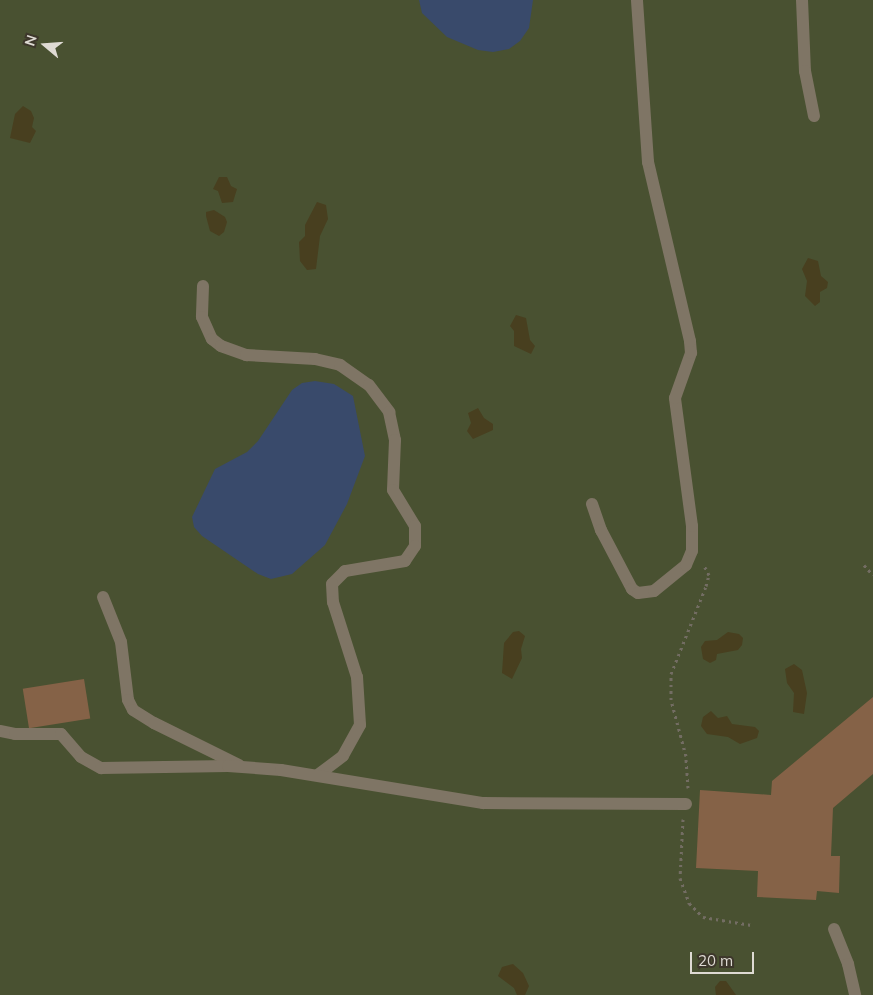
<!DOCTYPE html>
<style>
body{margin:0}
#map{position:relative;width:873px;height:995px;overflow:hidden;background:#3d372b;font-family:Mulish,sans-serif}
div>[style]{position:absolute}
.green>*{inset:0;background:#495131;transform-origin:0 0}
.sand>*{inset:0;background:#483f1f}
.water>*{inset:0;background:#394a6b}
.building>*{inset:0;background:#856247;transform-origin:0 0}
.path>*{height:3px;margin-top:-1.5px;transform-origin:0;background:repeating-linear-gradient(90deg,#736d63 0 2.5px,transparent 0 6.5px)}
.minor>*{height:12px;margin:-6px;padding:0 6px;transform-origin:6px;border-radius:6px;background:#7f7565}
span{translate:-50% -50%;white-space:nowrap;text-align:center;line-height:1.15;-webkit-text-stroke:4px #3d372b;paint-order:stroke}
.north{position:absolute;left:20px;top:20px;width:50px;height:50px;-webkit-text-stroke:4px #3d372b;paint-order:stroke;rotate:288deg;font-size:14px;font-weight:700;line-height:20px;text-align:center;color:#dedad3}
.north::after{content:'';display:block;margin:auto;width:18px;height:22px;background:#dedad3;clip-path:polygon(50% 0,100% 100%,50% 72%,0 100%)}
.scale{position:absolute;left:690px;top:952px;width:64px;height:22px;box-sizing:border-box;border:2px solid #dedad3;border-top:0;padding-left:6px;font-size:15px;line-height:18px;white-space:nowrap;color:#dedad3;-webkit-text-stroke:4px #3d372b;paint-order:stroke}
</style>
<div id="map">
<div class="green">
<i style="left:0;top:0;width:873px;height:995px"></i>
</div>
<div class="sand">
<i style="clip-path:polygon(23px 106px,31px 111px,34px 118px,32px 127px,36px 131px,30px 143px,10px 138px,15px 114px)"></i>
<i style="clip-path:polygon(219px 177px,227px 177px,231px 186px,237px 189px,233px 202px,222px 203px,218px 191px,213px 189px)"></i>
<i style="clip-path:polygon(317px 202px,326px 205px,328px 219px,320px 236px,316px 269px,307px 270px,300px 261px,299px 242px,305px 236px,305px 225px)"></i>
<i style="clip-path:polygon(214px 210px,225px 217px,227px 222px,224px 232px,219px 236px,210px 231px,206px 216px,206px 212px)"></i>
<i style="clip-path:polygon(808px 258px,818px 261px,821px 276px,828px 282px,827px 288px,820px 292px,820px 302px,815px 306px,805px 296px,807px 281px,802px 269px)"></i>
<i style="clip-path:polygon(516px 315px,526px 318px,530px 340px,535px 346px,531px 354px,514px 346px,514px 331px,510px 326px)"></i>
<i style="clip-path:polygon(478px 408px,484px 418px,493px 424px,493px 430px,473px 439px,467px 431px,471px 423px,468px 413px)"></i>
<i style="clip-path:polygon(519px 631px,525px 636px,521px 649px,522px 658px,512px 679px,502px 673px,504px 643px,513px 632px)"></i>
<i style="clip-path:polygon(728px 632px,739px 634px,743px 638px,742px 645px,738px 650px,717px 654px,716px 660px,710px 663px,703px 659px,701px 647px,705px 641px,717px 640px)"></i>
<i style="clip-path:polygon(794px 664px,802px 670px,807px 693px,804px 714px,793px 712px,794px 693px,787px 683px,785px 669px)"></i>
<i style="clip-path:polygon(711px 711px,718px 718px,727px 716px,732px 724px,755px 727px,759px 731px,757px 738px,740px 744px,728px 737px,707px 734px,701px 726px,703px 717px)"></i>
<i style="clip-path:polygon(513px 964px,523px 973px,529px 986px,525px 995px,517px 995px,514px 988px,498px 976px,502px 967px)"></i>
<i style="clip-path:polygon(720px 981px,726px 981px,736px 995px,716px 995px,715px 987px)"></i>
</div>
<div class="water">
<i style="clip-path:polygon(419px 0,533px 0,529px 28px,520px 41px,509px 49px,493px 52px,478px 50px,447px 37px,422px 13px)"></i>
<i style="clip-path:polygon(315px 381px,334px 384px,353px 396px,365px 456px,347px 504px,325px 545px,292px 574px,271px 579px,258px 574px,202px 536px,194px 527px,192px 517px,215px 469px,247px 452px,258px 441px,292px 390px,302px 383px)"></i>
</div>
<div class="building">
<i style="left:84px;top:679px;width:40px;height:62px;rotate:81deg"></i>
<i style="clip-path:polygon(873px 697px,873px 774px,833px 808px,831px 856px,840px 856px,839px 893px,817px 891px,816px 900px,757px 897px,758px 871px,696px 868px,700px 790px,771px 795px,772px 781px)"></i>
</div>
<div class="path">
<i style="left:864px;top:565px;width:13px;rotate:48deg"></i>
<i style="left:688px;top:788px;width:32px;rotate:-94deg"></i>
<i style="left:686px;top:756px;width:58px;rotate:-105deg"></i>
<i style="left:671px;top:700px;width:26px;rotate:-90deg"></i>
<i style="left:671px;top:674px;width:95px;rotate:-68.3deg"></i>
<i style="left:706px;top:586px;width:11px;rotate:-75deg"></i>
<i style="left:709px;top:575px;width:11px;rotate:-117deg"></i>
<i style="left:683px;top:819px;width:59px;rotate:92.9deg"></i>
<i style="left:680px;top:878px;width:27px;rotate:70deg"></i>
<i style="left:689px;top:903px;width:20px;rotate:45deg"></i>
<i style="left:703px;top:917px;width:49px;rotate:9.5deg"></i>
</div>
<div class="minor">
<i style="left:802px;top:0;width:71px;rotate:87.6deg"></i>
<i style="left:805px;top:71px;width:46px;rotate:78.7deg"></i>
<i style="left:203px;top:286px;width:31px;rotate:92deg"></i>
<i style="left:202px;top:317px;width:24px;rotate:66deg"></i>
<i style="left:212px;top:339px;width:11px;rotate:38deg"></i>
<i style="left:221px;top:346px;width:27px;rotate:20deg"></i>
<i style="left:246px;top:355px;width:69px;rotate:3.3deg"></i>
<i style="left:315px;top:359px;width:26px;rotate:13deg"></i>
<i style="left:340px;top:365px;width:35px;rotate:35deg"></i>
<i style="left:369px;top:385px;width:34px;rotate:53deg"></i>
<i style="left:389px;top:412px;width:29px;rotate:78deg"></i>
<i style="left:395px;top:440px;width:50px;rotate:92.3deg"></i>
<i style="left:393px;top:490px;width:42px;rotate:58.6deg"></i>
<i style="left:415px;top:526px;width:20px;rotate:90deg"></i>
<i style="left:415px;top:546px;width:18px;rotate:124deg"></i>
<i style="left:405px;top:561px;width:61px;rotate:170.5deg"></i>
<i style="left:345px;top:571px;width:18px;rotate:135deg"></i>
<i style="left:332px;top:584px;width:18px;rotate:87deg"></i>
<i style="left:333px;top:602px;width:79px;rotate:72.3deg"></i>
<i style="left:357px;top:677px;width:48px;rotate:86.4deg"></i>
<i style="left:360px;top:725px;width:35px;rotate:119deg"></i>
<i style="left:343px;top:756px;width:31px;rotate:143deg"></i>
<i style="left:592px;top:504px;width:28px;rotate:71deg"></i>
<i style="left:601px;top:530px;width:67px;rotate:62.3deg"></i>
<i style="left:632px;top:589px;width:7px;rotate:34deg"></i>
<i style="left:638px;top:593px;width:16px;rotate:-7deg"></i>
<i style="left:654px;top:591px;width:41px;rotate:-39.1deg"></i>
<i style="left:686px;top:565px;width:15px;rotate:-67deg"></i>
<i style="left:692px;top:551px;width:25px;rotate:-90deg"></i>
<i style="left:692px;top:526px;width:129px;rotate:-97.6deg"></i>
<i style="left:675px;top:398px;width:48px;rotate:-70.4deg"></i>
<i style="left:691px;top:353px;width:12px;rotate:-95deg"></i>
<i style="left:690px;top:341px;width:184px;rotate:-103.2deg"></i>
<i style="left:648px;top:162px;width:162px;rotate:-93.9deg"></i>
<i style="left:103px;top:597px;width:48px;rotate:68.2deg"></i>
<i style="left:121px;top:642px;width:58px;rotate:83.1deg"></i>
<i style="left:128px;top:700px;width:11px;rotate:63deg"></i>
<i style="left:133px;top:710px;width:25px;rotate:32deg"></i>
<i style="left:154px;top:723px;width:95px;rotate:26.3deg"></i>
<i style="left:0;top:731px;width:15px;rotate:11deg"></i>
<i style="left:15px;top:734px;width:46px"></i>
<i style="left:61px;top:734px;width:30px;rotate:49deg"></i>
<i style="left:81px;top:757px;width:23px;rotate:29deg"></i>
<i style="left:101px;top:768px;width:127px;rotate:-0.9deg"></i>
<i style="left:228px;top:766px;width:53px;rotate:4.3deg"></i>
<i style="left:281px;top:770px;width:205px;rotate:9.3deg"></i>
<i style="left:483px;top:803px;width:203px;rotate:0.3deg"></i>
<i style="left:834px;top:929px;width:38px;rotate:68deg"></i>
<i style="left:848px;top:964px;width:32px;rotate:77deg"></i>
</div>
<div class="north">N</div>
<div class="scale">20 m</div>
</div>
